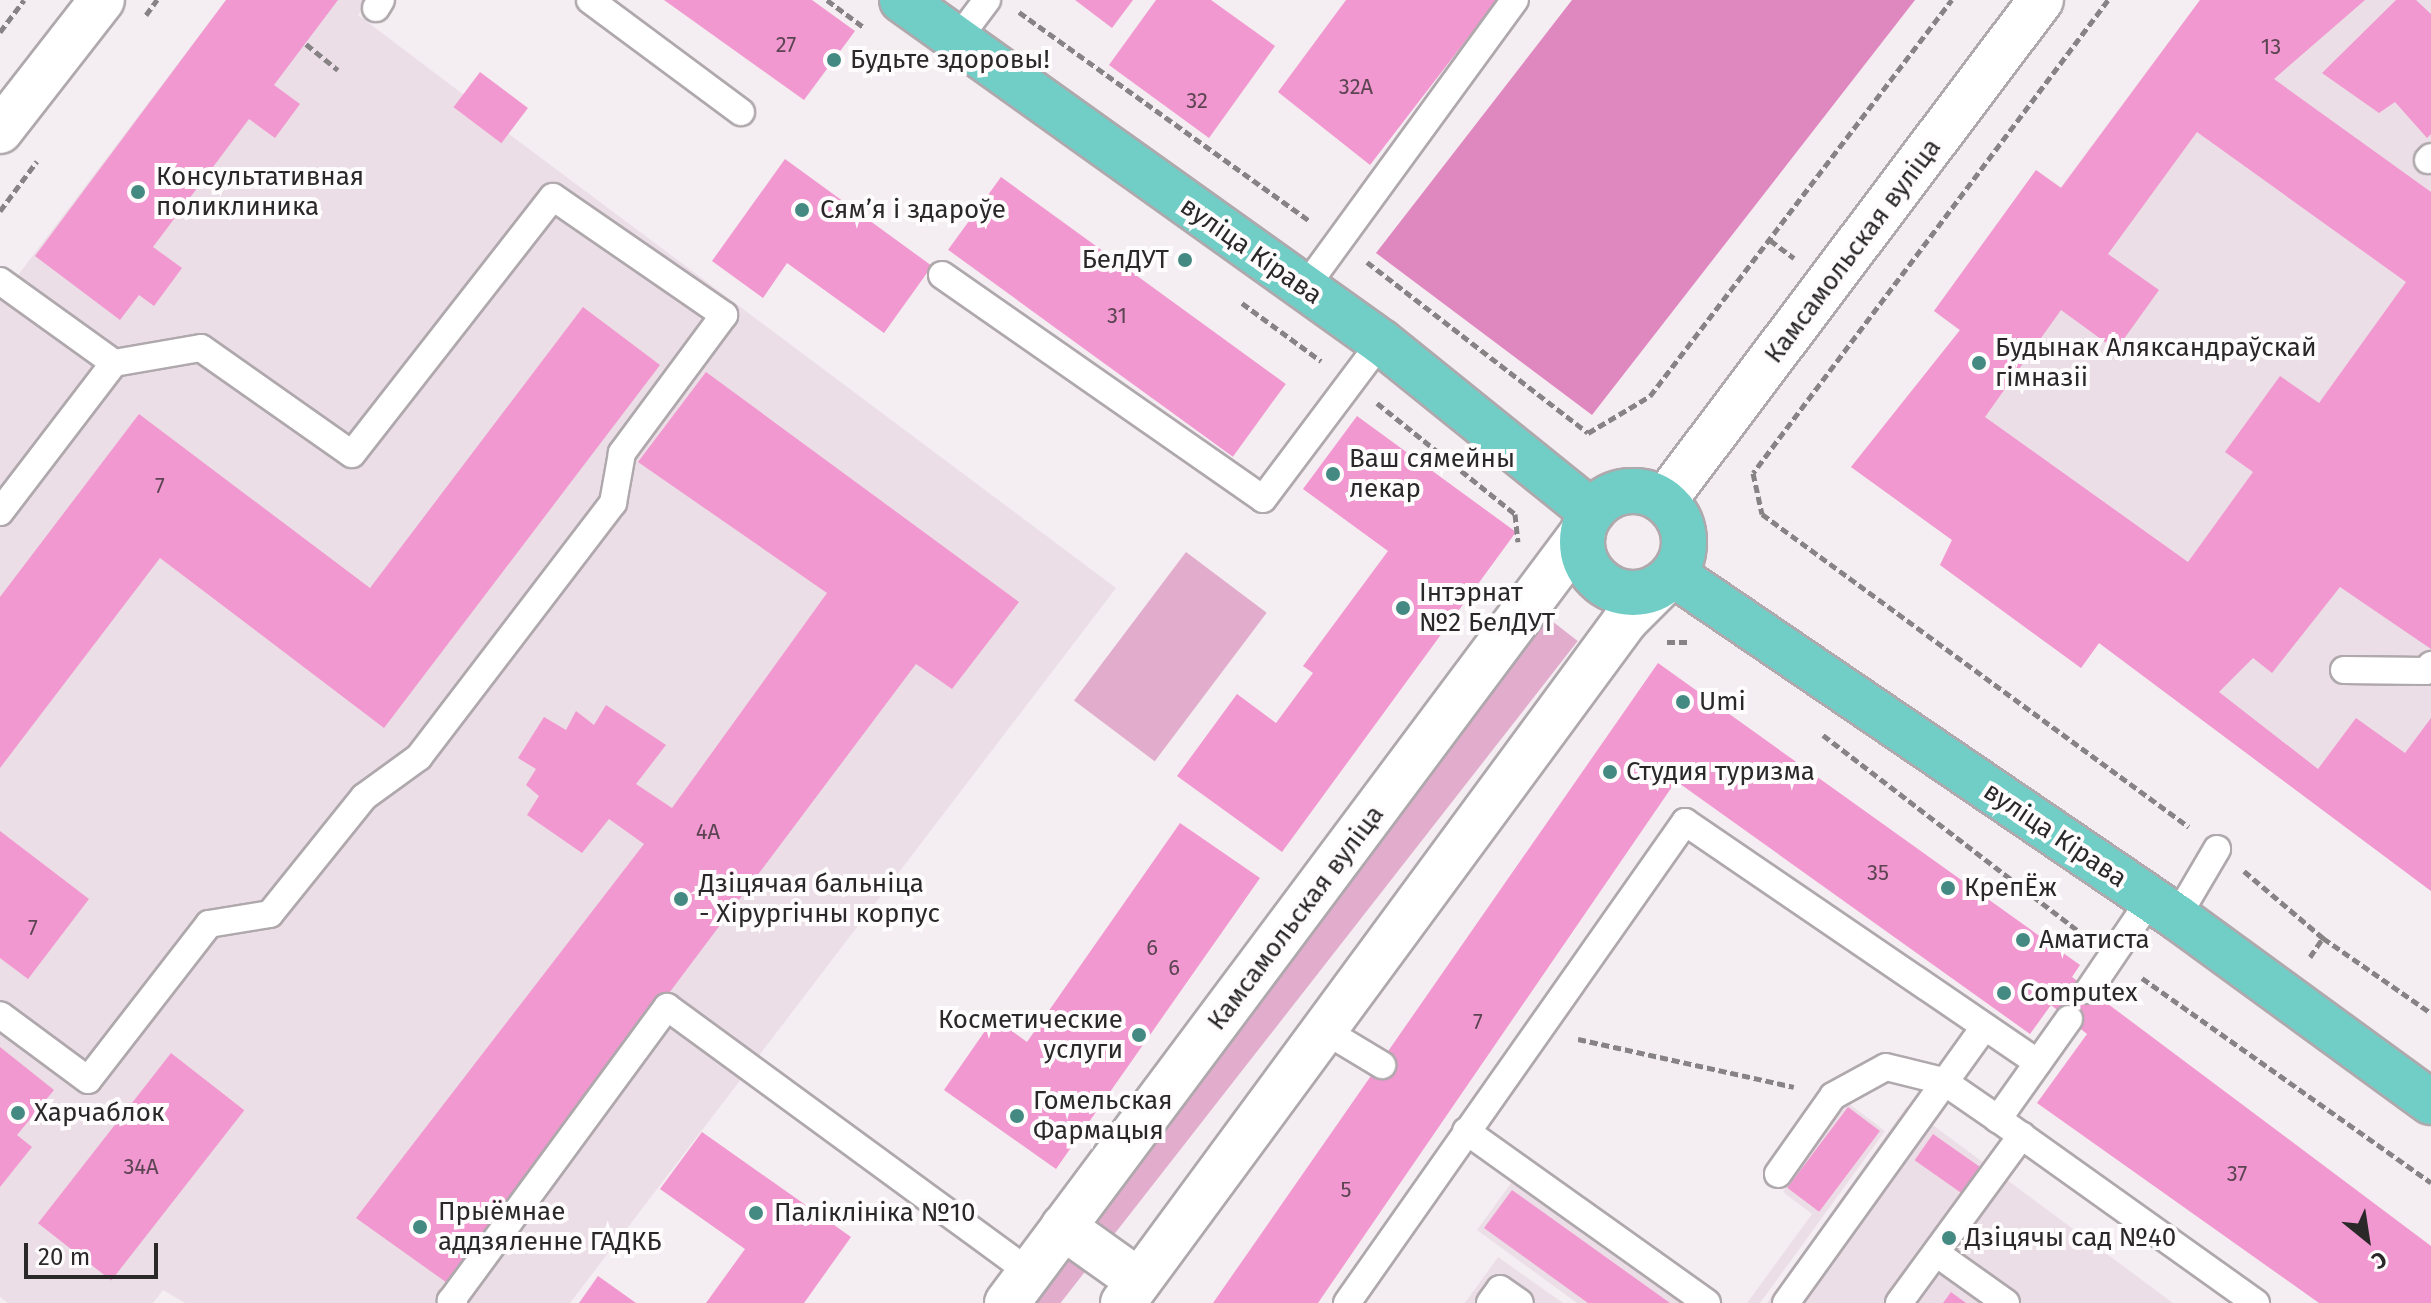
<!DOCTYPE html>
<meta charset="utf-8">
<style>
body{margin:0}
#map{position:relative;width:2431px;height:1303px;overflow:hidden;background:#f4edf1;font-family:"Fira Sans",sans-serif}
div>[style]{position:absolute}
.built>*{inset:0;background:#ecdee6}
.green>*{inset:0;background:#e2accc;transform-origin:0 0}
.forest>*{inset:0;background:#df87bf}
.building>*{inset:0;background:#f198d0;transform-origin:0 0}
.path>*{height:5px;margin-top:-2.5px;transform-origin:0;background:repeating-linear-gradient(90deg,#878385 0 8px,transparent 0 12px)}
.roads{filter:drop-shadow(2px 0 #afa8ac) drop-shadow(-2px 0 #afa8ac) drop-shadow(0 2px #afa8ac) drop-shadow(0 -2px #afa8ac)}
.service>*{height:26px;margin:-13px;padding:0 13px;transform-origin:13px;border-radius:13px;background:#fff}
.tertiary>*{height:44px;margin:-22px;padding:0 22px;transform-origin:22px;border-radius:22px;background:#fff}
.primary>*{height:44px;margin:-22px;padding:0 22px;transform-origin:22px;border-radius:22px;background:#71cec6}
.primary>.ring{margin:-22px;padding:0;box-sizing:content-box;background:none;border:44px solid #71cec6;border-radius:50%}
.dots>*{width:22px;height:22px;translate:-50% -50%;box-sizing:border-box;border:4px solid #fffcfd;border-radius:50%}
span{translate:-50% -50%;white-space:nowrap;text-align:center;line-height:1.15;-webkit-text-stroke:8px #fffcfd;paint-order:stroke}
.number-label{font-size:22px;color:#5c4453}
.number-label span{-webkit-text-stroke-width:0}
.poi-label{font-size:26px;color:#2a2829}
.left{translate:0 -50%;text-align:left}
.right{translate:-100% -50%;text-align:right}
.street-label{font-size:26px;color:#2a2829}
.north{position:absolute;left:2327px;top:1199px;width:80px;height:80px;-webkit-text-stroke:6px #fffcfd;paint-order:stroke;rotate:150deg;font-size:22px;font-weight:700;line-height:32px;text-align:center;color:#2a2829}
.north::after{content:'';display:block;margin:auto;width:28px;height:36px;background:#2a2829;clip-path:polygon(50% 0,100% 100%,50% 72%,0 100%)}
.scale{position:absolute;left:24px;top:1243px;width:134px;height:36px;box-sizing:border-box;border:4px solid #2a2829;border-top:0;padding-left:10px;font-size:24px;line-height:28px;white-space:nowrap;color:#2a2829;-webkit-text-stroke:6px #fffcfd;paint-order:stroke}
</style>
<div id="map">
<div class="built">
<i style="clip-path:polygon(226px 0,368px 0,358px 15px,464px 95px,454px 108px,502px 142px,509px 134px,1116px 588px,570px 1303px,185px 1303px,163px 1290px,153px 1303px,8px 1303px,0 1297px,0 299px)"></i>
<i style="clip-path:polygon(2200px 0,2431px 0,2431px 891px,2099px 643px,2081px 668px,1940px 565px,1952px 540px,1851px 467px,1960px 331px,1934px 311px,2036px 170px,2061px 187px)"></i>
<i style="clip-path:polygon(1848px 1103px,1885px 1131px,1760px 1303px,1747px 1303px,1812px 1214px,1783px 1192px)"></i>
<i style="clip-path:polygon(1907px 1106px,2173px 1303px,1767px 1303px)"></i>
<i style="clip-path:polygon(1527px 1161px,1724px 1303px,1577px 1303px,1477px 1230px)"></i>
<i style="clip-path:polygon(1498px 1257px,1563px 1303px,1465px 1303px)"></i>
</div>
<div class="green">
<i style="left:1186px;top:552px;width:101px;height:186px;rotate:37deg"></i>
<i style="left:1543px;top:614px;width:44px;height:855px;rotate:38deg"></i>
</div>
<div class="forest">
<i style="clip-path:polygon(1572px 0,1915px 0,1592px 415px,1376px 253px)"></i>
</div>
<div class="building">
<i style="clip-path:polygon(226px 0,338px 0,274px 85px,300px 104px,275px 138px,249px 119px,153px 247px,182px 268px,154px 306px,139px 295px,120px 320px,35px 256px)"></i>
<i style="clip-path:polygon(664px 0,812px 0,855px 31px,804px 100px)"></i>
<i style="clip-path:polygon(1075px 0,1133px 0,1112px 28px)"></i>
<i style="clip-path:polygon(1156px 0,1211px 0,1275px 46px,1209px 138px,1109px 65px)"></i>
<i style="clip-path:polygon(1346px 0,1497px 0,1370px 165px,1278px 92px)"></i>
<i style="clip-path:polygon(evenodd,2200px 0,2365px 0,2274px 79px,2431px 192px,2431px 649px,2340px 587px,2272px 673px,2253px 658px,2219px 692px,2318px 769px,2356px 718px,2405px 753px,2431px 718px,2431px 891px,2099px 643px,2081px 668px,1940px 565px,1952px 540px,1851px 467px,1960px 330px,1934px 311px,2036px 170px,2061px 188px,2200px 0,2197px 132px,2406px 282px,2319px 403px,2280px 376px,2225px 452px,2253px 472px,2188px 562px,1985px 417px,2061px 310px,2116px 350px,2159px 290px,2108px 254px,2197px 132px)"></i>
<i style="clip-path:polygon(2396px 0,2416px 0,2431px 14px,2431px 134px,2427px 138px,2395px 102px,2379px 113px,2322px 73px)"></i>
<i style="left:480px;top:72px;width:60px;height:44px;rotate:37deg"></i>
<i style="clip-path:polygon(785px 159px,932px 266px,884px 333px,787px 263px,763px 298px,712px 261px)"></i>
<i style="left:1001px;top:177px;width:352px;height:90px;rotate:36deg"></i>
<i style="clip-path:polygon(583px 307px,660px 365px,384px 728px,160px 558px,0 768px,0 597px,139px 414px,370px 588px)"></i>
<i style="clip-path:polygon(706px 372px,1019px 602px,952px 689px,916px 664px,450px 1285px,356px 1218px,644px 844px,609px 819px,582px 853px,527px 815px,539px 796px,526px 785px,536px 769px,518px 758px,544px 717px,566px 730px,576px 711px,594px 725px,606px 705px,666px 745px,636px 784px,672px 808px,827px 593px,638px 462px)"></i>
<i style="clip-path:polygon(1357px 416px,1516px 532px,1282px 852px,1177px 776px,1237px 694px,1276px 723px,1313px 673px,1303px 666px,1388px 551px,1303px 489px)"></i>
<i style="clip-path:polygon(1658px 663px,2080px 965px,2072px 977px,2431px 1246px,2431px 1303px,2319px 1303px,2037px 1103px,2087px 1034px,2051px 1005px,2030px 1034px,1676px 781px,1318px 1303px,1213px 1303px)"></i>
<i style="clip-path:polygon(1180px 823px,1260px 878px,1056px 1169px,944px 1090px,994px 1018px,1027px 1042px)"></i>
<i style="clip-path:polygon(0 831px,89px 899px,28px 979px,0 958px)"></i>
<i style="clip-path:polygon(0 1047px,54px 1090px,17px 1135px,32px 1147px,0 1187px)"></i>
<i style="left:171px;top:1053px;width:93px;height:216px;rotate:38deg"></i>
<i style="left:1848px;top:1107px;width:40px;height:101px;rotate:37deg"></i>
<i style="clip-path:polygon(702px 1132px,851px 1237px,804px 1303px,706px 1303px,745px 1249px,660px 1189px)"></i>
<i style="left:1933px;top:1134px;width:57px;height:32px;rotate:35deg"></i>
<i style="clip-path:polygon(1512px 1190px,1670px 1303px,1588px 1303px,1484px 1228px)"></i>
<i style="clip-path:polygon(598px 1276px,636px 1303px,579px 1303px)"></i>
<i style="clip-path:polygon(1951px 1292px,1966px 1303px,1943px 1303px)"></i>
</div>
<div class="path">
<i style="left:827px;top:0;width:47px;rotate:36.4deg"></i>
<i style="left:2108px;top:0;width:591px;rotate:126.89deg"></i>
<i style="left:1753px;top:473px;width:42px;rotate:77.6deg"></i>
<i style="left:1762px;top:514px;width:529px;rotate:36.24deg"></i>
<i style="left:1019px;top:12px;width:358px;rotate:35.7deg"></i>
<i style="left:146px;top:15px;width:19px;rotate:-54deg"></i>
<i style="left:0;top:32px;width:40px;rotate:-53deg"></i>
<i style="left:306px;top:44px;width:41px;rotate:39.1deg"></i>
<i style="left:0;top:211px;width:62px;rotate:-53.5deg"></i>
<i style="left:1770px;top:240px;width:30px;rotate:37deg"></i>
<i style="left:1367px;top:262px;width:279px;rotate:37.7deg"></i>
<i style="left:1588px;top:433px;width:72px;rotate:-30.8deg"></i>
<i style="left:1650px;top:396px;width:498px;rotate:-52.7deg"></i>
<i style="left:1242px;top:303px;width:98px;rotate:36.3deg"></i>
<i style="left:1377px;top:403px;width:177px;rotate:38.8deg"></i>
<i style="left:1515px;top:514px;width:28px;rotate:84deg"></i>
<i style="left:1667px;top:642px;width:22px"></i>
<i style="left:1823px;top:735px;width:330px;rotate:37.5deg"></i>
<i style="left:2244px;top:871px;width:104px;rotate:40.3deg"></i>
<i style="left:2323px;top:938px;width:131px;rotate:34.8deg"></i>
<i style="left:2310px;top:957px;width:23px;rotate:-56deg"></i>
<i style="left:2142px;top:978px;width:354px;rotate:35.3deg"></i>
<i style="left:1578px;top:1039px;width:221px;rotate:12.5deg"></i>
</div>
<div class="roads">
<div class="service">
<i style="left:590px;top:0;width:188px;rotate:36.6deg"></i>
<i style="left:376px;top:8px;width:9px;rotate:-58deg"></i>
<i style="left:957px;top:40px;width:50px;rotate:-53.1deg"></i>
<i style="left:2428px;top:160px;width:4px;rotate:-45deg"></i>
<i style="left:942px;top:275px;width:391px;rotate:34.9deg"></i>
<i style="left:1263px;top:499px;width:196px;rotate:-53.1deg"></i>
<i style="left:0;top:281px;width:140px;rotate:35.7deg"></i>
<i style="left:1304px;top:289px;width:358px;rotate:-53.9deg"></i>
<i style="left:0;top:512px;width:188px;rotate:-52.6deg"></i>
<i style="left:114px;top:363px;width:88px;rotate:-9.8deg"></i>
<i style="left:201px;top:348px;width:184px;rotate:35.1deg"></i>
<i style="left:352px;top:454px;width:326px;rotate:-52deg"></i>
<i style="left:553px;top:197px;width:208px;rotate:34.6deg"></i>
<i style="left:724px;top:315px;width:172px;rotate:126.5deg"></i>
<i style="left:622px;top:453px;width:51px;rotate:100.2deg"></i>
<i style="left:613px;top:503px;width:320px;rotate:127.4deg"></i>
<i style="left:419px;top:757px;width:68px;rotate:144deg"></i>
<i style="left:364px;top:797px;width:150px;rotate:128.8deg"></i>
<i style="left:270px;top:914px;width:62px;rotate:170.7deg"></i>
<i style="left:209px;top:924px;width:197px;rotate:127.8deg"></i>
<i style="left:88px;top:1080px;width:109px;rotate:-143.5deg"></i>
<i style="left:2344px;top:670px;width:82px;rotate:0.7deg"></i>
<i style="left:2426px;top:671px;width:8px;rotate:-50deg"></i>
<i style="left:2177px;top:917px;width:79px;rotate:-59.5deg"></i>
<i style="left:2089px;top:990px;width:109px;rotate:-55.9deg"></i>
<i style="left:2069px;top:1019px;width:123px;rotate:125.4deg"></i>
<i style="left:1998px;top:1119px;width:317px;rotate:35.5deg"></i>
<i style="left:1324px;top:1030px;width:68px;rotate:31.1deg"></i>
<i style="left:1466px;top:1131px;width:296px;rotate:35.5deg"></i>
<i style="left:1778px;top:1174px;width:95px;rotate:-54.8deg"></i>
<i style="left:1833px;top:1096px;width:60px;rotate:-28.7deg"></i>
<i style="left:1886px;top:1067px;width:59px;rotate:13.8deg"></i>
<i style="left:1943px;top:1081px;width:67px;rotate:34.6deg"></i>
<i style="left:1936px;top:1253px;width:86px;rotate:35.5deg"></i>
<i style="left:454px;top:1303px;width:4px;rotate:-146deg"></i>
<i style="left:451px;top:1301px;width:365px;rotate:-53.7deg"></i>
<i style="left:667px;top:1007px;width:449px;rotate:36.2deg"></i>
<i style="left:1347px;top:1303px;width:588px;rotate:-54.9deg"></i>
<i style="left:1685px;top:822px;width:427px;rotate:34.3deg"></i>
<i style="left:1490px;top:1303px;width:17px;rotate:-54deg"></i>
<i style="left:1500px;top:1289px;width:24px;rotate:35deg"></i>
<i style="left:1786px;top:1303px;width:340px;rotate:-54.3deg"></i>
<i style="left:1899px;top:1303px;width:208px;rotate:-53.8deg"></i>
</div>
<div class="tertiary">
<i style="left:0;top:131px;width:166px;rotate:-52.1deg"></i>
<i style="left:1664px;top:501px;width:627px;rotate:-53.04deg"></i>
<i style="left:1063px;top:1227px;width:93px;rotate:35.4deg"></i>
<i style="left:1007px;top:1303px;width:962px;rotate:-53.24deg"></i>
<i style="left:1123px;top:1303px;width:847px;rotate:-53.64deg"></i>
<i style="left:1625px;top:621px;width:49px;rotate:-45deg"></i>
</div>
<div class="primary">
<i style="left:902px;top:0;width:589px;rotate:35.53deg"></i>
<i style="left:1381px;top:342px;width:271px;rotate:38.9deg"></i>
<i class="ring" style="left:1582px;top:491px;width:58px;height:58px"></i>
<i style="left:1673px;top:574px;width:610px;rotate:34.24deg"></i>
<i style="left:2177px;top:917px;width:314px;rotate:36.1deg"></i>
</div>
</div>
<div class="dots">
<i style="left:834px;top:60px;background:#448a82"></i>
<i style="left:138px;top:192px;background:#448a82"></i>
<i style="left:802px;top:210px;background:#448a82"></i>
<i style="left:1185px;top:260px;background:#448a82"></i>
<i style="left:1979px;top:363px;background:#448a82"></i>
<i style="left:1333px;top:474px;background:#448a82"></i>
<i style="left:1403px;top:608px;background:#448a82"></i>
<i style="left:1683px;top:702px;background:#448a82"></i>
<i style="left:1610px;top:772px;background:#448a82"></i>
<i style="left:1948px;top:888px;background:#448a82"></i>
<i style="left:681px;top:899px;background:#448a82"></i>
<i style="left:2023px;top:940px;background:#448a82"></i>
<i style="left:2004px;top:993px;background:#448a82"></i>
<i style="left:1139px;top:1035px;background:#448a82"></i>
<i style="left:18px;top:1113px;background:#448a82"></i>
<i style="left:1017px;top:1116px;background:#448a82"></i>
<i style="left:756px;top:1213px;background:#448a82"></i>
<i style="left:420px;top:1227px;background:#448a82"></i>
<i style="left:1949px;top:1238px;background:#448a82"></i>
</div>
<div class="number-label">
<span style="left:786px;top:45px">27</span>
<span style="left:2271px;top:47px">13</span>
<span style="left:1356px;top:87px">32А</span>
<span style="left:1197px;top:101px">32</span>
<span style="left:1117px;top:316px">31</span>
<span style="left:160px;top:486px">7</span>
<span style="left:708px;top:832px">4А</span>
<span style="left:1878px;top:873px">35</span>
<span style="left:33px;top:928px">7</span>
<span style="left:1152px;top:948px">6</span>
<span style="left:1174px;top:968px">6</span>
<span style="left:1478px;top:1022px">7</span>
<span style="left:141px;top:1167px">34А</span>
<span style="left:2237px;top:1174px">37</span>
<span style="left:1346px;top:1190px">5</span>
</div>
<div class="poi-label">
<span class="left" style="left:850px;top:60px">Будьте здоровы!</span>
<span class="left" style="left:156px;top:192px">Консультативная<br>поликлиника</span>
<span class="left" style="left:820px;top:210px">Сямʼя і здароўе</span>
<span class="right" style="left:1169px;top:260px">БелДУТ</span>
<span class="left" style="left:1995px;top:363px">Будынак Аляксандраўскай<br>гімназіі</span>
<span class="left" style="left:1349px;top:474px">Ваш сямейны<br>лекар</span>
<span class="left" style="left:1419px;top:608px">Інтэрнат<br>№2 БелДУТ</span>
<span class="left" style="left:1699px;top:702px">Umi</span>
<span class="left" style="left:1626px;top:772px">Студия туризма</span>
<span class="left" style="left:699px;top:899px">Дзіцячая бальніца<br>- Хірургічны корпус</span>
<span class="left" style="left:1964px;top:888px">КрепЁж</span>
<span class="left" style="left:2039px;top:940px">Аматиста</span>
<span class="left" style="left:2020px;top:993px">Computex</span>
<span class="right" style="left:1123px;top:1035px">Косметические<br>услуги</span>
<span class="left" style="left:1033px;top:1116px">Гомельская<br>Фармацыя</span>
<span class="left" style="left:34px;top:1113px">Харчаблок</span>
<span class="left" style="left:438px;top:1227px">Прыёмнае<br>аддзяленне ГАДКБ</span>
<span class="left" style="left:774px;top:1213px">Паліклініка №10</span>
<span class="left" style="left:1965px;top:1238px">Дзіцячы сад №40</span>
</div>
<div class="street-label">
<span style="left:1251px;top:251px;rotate:35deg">вуліца Кірава</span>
<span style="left:1853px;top:251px;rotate:-53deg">Камсамольская вуліца</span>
<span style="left:2055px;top:835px;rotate:34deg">вуліца Кірава</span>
<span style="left:1296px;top:918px;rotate:-53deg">Камсамольская вуліца</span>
</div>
<div class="north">С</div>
<div class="scale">20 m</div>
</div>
